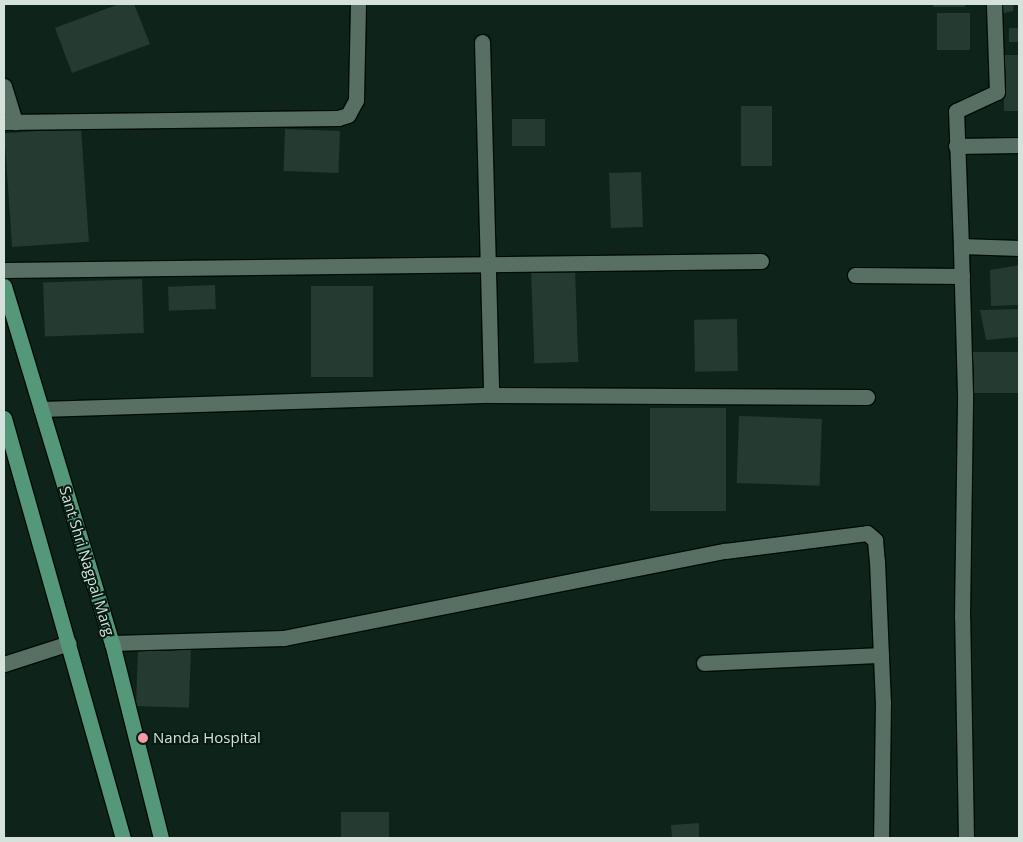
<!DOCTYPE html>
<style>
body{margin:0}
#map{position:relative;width:1023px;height:842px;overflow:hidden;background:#0e2319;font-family:"Open Sans",sans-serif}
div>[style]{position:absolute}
.building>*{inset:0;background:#253a30;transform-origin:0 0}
.roads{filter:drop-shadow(1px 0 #000c05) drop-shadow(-1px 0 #000c05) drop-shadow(0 1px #000c05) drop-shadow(0 -1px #000c05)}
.minor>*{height:15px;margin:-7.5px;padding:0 7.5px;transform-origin:7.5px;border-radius:7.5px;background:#586f63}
.major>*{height:15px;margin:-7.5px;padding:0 7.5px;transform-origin:7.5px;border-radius:7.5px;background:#549779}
.dots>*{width:14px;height:14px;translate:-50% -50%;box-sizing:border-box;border:2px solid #051a10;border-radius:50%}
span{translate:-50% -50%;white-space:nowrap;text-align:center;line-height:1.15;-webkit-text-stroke:4px #051a10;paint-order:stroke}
.street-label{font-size:15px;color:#d5e2db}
.poi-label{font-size:15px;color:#d5e2db}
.left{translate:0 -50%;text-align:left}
.frame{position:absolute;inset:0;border:5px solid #d5e2db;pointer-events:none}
</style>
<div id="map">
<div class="building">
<i style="clip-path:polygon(119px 4px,134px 4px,150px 44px,72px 73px,55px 28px)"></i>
<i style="left:933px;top:4px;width:32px;height:3px"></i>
<i style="clip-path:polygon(997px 4px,1014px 4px,1013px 11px,1001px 14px)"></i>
<i style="left:937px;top:13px;width:33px;height:37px"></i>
<i style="left:1009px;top:28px;width:10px;height:14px"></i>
<i style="left:1019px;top:55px;width:56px;height:15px;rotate:90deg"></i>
<i style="left:741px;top:106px;width:31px;height:60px"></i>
<i style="left:512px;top:119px;width:33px;height:27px"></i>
<i style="left:81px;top:128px;width:114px;height:77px;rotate:86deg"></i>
<i style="left:285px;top:129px;width:55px;height:42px;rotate:2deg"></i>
<i style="left:641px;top:172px;width:55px;height:32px;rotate:88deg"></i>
<i style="clip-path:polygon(1019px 265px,1019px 305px,991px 306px,990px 270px)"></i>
<i style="left:575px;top:268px;width:94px;height:44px;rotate:88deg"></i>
<i style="left:142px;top:279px;width:54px;height:99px;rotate:88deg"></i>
<i style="left:215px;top:285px;width:24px;height:47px;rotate:88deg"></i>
<i style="left:311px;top:286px;width:62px;height:91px"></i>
<i style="clip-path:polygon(1019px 309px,1019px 337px,986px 340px,980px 310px)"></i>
<i style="left:737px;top:319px;width:52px;height:43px;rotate:89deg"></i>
<i style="left:1019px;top:352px;width:41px;height:47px;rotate:90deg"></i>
<i style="left:650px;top:408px;width:76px;height:103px"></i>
<i style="left:739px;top:416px;width:83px;height:67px;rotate:2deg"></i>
<i style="left:138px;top:648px;width:53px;height:58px;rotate:2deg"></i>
<i style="left:341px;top:812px;width:48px;height:26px"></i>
<i style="clip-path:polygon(699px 823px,699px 838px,672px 838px,671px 825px)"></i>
</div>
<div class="roads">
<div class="minor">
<i style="left:482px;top:42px;width:353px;rotate:88.5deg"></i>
<i style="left:4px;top:86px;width:38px;rotate:73deg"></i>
<i style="left:4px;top:122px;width:334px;rotate:-0.7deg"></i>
<i style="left:338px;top:118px;width:10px;rotate:-17deg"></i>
<i style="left:348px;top:115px;width:17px;rotate:-62deg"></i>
<i style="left:356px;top:100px;width:96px;rotate:-88.8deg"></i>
<i style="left:956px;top:146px;width:63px;rotate:-0.9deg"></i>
<i style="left:961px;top:246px;width:135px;rotate:-92.1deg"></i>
<i style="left:956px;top:111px;width:45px;rotate:-24.9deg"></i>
<i style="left:997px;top:92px;width:88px;rotate:-92deg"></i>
<i style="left:4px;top:270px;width:757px;rotate:-0.68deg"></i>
<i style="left:855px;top:275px;width:107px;rotate:0.5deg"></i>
<i style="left:41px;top:409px;width:450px;rotate:-1.8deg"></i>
<i style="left:491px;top:395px;width:376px;rotate:0.3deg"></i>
<i style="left:112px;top:643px;width:172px;rotate:-1.7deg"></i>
<i style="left:284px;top:638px;width:449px;rotate:-11.2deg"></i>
<i style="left:725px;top:551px;width:143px;rotate:-7.2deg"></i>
<i style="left:867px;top:533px;width:11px;rotate:41deg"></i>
<i style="left:875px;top:540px;width:21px;rotate:85deg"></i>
<i style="left:877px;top:561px;width:141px;rotate:87.6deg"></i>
<i style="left:883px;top:702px;width:136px;rotate:90.8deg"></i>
<i style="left:704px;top:663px;width:177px;rotate:-2.6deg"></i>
<i style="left:4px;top:664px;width:68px;rotate:-17.9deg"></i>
<i style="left:966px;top:838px;width:221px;rotate:-91deg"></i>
<i style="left:962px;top:617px;width:224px;rotate:-89.2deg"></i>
<i style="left:965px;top:393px;width:147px;rotate:-91.6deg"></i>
<i style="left:961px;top:246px;width:58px;rotate:2deg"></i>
</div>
<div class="major">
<i style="left:4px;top:286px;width:373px;rotate:73.2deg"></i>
<i style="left:112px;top:643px;width:201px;rotate:75.9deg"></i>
<i style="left:4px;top:418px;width:437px;rotate:74.2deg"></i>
</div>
</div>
<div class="dots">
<i style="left:143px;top:738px;background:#f49aa4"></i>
</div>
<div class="street-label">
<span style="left:87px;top:561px;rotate:73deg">Sant Shri Nagpal Marg</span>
</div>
<div class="poi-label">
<span class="left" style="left:153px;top:738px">Nanda Hospital</span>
</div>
<div class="frame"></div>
</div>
